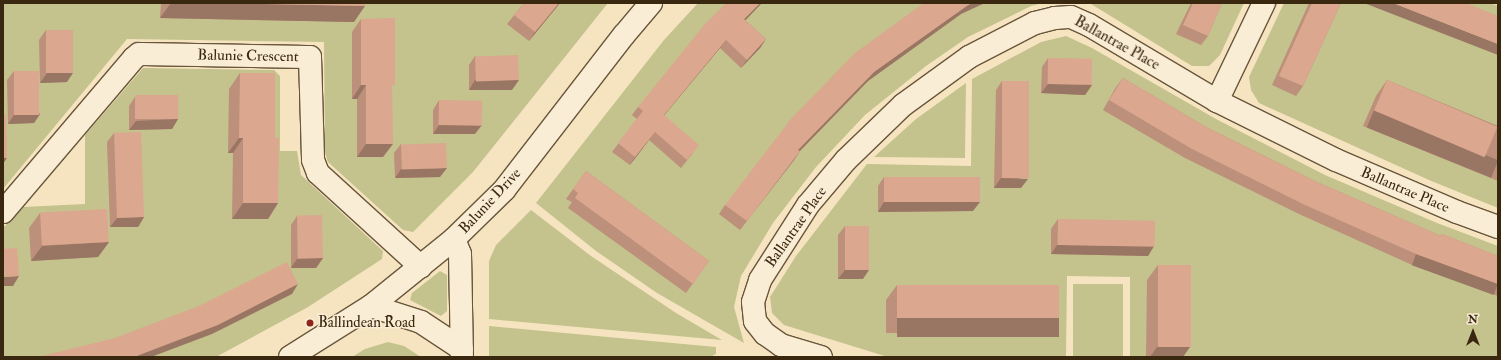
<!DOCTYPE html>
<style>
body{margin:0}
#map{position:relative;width:1501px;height:360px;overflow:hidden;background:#f6e4c0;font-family:"IM FELL Double Pica",serif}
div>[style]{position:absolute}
.green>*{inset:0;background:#c4c28d;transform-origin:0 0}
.roads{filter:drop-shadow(1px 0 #69563b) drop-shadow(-1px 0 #69563b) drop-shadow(0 1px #69563b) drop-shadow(0 -1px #69563b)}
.street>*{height:22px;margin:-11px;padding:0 11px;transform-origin:11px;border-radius:11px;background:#f9edd6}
.secondary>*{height:22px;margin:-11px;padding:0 11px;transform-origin:11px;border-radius:11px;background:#f9edd6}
.wall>*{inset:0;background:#bc907a}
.shaded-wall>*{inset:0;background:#997563;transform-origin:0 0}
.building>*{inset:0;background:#dba78e;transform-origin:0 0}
.dots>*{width:11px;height:11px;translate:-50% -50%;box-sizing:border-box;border:2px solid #f9edd6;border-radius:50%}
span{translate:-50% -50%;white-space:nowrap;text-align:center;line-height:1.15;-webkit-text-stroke:3px #f9edd6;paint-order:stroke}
.street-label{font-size:15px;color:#3a270f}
.poi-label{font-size:15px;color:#3a270f}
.left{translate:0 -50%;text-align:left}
.frame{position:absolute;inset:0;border:4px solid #3a270f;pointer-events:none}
.north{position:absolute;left:1453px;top:312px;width:40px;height:40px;-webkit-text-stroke:3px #f9edd6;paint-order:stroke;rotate:0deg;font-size:11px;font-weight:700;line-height:16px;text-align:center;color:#3a270f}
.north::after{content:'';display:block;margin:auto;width:14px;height:18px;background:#3a270f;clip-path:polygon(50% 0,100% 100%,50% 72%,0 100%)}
</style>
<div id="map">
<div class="green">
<i style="clip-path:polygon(3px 3px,608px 3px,473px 172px,413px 232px,403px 230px,328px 162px,325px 153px,324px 42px,127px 39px,3px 189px)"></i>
<i style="clip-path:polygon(698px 3px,1043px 3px,1031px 6px,968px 37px,926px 66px,865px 115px,816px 167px,773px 223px,741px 276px,734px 307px,744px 343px,657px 293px,596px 251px,536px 203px,664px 40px)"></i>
<i style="clip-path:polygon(1085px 3px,1244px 3px,1220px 55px,1209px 66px,1192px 66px,1091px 4px)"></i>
<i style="clip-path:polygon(1284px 3px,1490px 3px,1498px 6px,1498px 208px,1429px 180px,1259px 103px,1251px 90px,1249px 77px)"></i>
<i style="clip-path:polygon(1066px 36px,1092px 48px,1216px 119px,1325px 175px,1437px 223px,1498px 246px,1498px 357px,1130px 357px,1130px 277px,1067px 276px,1066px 357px,888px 357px,784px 325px,772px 313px,770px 297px,796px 256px,867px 164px,971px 166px,972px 79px,1041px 42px)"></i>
<i style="clip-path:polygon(143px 68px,274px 70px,280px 76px,280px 151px,297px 151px,301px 175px,383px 251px,382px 259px,308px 307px,216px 357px,3px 357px,3px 228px,23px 207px,85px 204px,85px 135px)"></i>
<i style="clip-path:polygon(966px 83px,965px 158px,874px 157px,916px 119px)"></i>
<i style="clip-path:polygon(531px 210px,591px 256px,676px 313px,722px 340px,489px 319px,489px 261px,496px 245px)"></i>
<i style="clip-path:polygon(440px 271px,447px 275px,447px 311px,441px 316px,410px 300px,412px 293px)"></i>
<i style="left:1073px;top:284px;width:50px;height:73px"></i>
<i style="clip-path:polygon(489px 326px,716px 347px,716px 354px,710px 357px,489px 357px)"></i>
<i style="clip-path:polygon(388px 342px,404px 346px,421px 357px,352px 357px,365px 349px)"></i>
</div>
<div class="roads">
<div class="street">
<i style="left:1217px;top:101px;width:109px;rotate:-64.4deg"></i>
<i style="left:3px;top:212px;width:202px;rotate:-49.6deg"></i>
<i style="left:134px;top:58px;width:6px;rotate:-39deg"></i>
<i style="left:139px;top:54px;width:171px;rotate:1deg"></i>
<i style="left:310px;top:57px;width:103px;rotate:88.3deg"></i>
<i style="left:313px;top:160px;width:14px;rotate:69deg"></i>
<i style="left:318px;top:173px;width:139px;rotate:42.4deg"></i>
<i style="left:821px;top:357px;width:42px;rotate:-163.3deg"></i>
<i style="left:781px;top:345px;width:19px;rotate:-145deg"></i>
<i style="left:765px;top:334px;width:16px;rotate:-128deg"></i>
<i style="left:755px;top:321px;width:19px;rotate:-96deg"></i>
<i style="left:753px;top:302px;width:23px;rotate:-72deg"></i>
<i style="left:760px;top:280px;width:89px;rotate:-57.4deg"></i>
<i style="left:808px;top:205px;width:59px;rotate:-49.8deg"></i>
<i style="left:846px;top:160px;width:79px;rotate:-44deg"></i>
<i style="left:903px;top:105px;width:82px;rotate:-36deg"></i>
<i style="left:969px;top:57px;width:74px;rotate:-27.3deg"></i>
<i style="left:1035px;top:23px;width:21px;rotate:-14deg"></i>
<i style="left:1055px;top:18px;width:16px;rotate:-4deg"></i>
<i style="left:1071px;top:17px;width:20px;rotate:24deg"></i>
<i style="left:1089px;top:25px;width:149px;rotate:30.7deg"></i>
<i style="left:1217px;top:101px;width:133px;rotate:26.4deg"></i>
<i style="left:1336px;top:160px;width:132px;rotate:23.3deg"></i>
<i style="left:1457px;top:212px;width:44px;rotate:20.1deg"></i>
</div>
<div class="secondary">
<i style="left:454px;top:239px;width:16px;rotate:68deg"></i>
<i style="left:460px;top:254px;width:103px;rotate:88.9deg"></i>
<i style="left:371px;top:306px;width:52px;rotate:17.7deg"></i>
<i style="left:421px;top:322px;width:49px;rotate:33.4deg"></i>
<i style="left:290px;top:357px;width:96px;rotate:-32.2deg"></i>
<i style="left:371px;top:306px;width:107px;rotate:-38.9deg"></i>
<i style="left:454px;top:239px;width:70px;rotate:-44.4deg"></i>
<i style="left:504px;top:190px;width:196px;rotate:-52.3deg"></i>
<i style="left:624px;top:35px;width:42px;rotate:-49.8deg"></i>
</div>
</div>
<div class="wall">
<i style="clip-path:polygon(161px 3px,365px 3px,354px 22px,160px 18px)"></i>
<i style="clip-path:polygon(524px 3px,560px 3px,529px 41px,507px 24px)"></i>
<i style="clip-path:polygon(924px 3px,961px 14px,868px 81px,800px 151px,794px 160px,740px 230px,719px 214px,725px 205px)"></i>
<i style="clip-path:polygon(1191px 3px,1222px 3px,1208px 36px,1201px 45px,1176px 34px)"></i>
<i style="clip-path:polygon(1309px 3px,1341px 3px,1303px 86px,1296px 96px,1272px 85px)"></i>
<i style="clip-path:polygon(361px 19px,392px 89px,383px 157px,357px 157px,357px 99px,352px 99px,352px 32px)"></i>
<i style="clip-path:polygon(745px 20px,766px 39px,760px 48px,741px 68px,720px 48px,664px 115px,693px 153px,681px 168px,649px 140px,630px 165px,612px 152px,637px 119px,632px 115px,638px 107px)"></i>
<i style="clip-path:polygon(46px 30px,67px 82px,40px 83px,39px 40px)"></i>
<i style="clip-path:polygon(475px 56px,512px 90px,469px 90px,469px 65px)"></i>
<i style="clip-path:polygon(1048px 58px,1092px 85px,1085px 95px,1041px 93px,1042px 67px)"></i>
<i style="clip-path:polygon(14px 71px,40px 114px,34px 123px,8px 124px,7px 80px)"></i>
<i style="clip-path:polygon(240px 73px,275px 138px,278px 203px,268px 219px,232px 219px,233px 153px,228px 153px,229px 89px)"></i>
<i style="clip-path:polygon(1123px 78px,1206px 127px,1317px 182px,1441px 236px,1442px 234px,1498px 256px,1498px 296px,1410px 264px,1299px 214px,1185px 158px,1103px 110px,1116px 87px)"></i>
<i style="clip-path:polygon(1387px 80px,1498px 126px,1498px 181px,1363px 126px,1376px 96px)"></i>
<i style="clip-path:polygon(1002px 81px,1021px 188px,994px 188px,996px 90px)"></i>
<i style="clip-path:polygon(135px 97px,178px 119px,172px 129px,129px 130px,129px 106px)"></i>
<i style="clip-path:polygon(439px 100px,475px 134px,433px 134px,433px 110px)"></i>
<i style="clip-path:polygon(114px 133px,144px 217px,138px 227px,110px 227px,107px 142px)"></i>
<i style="clip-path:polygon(401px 144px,440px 177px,395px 178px,394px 153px)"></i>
<i style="clip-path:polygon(586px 171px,709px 261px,686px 293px,568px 208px,572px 202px,566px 199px)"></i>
<i style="clip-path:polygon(884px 177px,973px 211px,878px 212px,878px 186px)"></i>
<i style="clip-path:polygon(40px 213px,109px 242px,98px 257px,31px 261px,29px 228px)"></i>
<i style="clip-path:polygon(297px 216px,323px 258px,316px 268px,291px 268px,291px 225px)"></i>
<i style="clip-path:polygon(1058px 219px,1154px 246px,1148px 256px,1051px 254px,1051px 229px)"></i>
<i style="clip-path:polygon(845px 226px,863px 279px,838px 279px,838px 235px)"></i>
<i style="clip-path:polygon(1158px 265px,1183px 357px,1146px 357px,1147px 280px)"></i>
<i style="clip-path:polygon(897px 285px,1059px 318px,1048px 333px,886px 333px,886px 300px)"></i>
</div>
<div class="shaded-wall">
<i style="clip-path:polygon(171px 3px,212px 3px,365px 6px,354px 22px,160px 18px)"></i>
<i style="clip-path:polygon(559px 3px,560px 3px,529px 41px,535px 32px)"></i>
<i style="clip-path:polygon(760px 3px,762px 3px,738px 28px,744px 19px)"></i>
<i style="clip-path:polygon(972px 3px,985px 3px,961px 14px,868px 81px,792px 159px,798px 150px,874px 72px,968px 5px)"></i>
<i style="clip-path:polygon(1364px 3px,1393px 3px,1498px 44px,1498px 55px)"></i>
<i style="clip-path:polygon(766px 39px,760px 48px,741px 68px,747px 60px)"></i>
<i style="clip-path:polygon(726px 40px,720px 48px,658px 123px,664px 115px)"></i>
<i style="clip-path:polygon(47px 73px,73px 73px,67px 82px,40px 83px)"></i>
<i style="clip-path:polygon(475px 80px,519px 80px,512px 90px,469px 90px)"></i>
<i style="clip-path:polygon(1048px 84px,1092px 85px,1085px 95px,1041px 93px)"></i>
<i style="clip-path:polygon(361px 85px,366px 85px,357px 99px,352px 99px)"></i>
<i style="left:1374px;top:110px;width:134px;height:19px;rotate:22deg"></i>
<i style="clip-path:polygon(40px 114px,34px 123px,8px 124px,14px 115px)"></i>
<i style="clip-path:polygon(178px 119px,172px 129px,129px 130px,136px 121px)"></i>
<i style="clip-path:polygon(439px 125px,482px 125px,475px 134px,433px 134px)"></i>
<i style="clip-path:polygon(655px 132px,649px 140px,630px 165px,635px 157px)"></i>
<i style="clip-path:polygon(239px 138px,243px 138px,233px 153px,228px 153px)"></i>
<i style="clip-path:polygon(366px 144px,393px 144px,383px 157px,357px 157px)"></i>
<i style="clip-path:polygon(800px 151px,794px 160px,740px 230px,747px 221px)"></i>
<i style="clip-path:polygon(3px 158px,7px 158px,3px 164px)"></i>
<i style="clip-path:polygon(447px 168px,440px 177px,395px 178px,401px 169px)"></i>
<i style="clip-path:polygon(1001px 178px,1028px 179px,1021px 188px,994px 188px)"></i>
<i style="clip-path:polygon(884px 202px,980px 202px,973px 211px,878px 212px)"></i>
<i style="clip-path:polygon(243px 203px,278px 203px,268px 219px,232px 219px)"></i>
<i style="clip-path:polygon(144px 217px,138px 227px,110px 227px,117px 218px)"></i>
<i style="clip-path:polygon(109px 242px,98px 257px,31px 261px,42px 246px)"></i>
<i style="clip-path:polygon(1057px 245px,1154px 246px,1148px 256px,1051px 254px)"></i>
<i style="left:1416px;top:254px;width:87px;height:12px;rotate:20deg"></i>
<i style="clip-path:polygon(323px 258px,316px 268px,291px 268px,297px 259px)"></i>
<i style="clip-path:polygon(845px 270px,869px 270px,863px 279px,838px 279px)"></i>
<i style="clip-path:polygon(19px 276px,13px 286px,3px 286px,3px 277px)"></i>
<i style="clip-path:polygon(298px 284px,292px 294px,212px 334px,151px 357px,134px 357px)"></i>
<i style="left:897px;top:318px;width:162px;height:19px"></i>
<i style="clip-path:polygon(1157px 347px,1190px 347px,1183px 357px,1150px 357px)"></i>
</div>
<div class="building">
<i style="clip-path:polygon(212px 3px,365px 3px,365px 6px)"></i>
<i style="clip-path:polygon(524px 3px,559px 3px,535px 32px,514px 15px)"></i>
<i style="clip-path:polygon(726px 3px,760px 3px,744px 19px,766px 39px,747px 60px,726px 40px,664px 115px,699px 145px,687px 160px,655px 132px,635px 157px,618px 143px,643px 111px,638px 107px,705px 24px)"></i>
<i style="clip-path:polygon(924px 3px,972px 3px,968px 5px,874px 72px,798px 150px,800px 151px,747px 221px,725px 205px,791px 119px,855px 53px)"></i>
<i style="clip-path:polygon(1193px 3px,1222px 3px,1208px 36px,1183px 25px)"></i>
<i style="clip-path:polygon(1312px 3px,1341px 3px,1303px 86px,1279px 76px)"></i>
<i style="clip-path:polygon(1393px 3px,1466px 3px,1498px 16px,1498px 44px)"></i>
<i style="clip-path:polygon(395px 18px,395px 85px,392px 85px,393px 144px,366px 144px,366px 85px,361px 85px,361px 19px)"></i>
<i style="left:46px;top:30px;width:27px;height:43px"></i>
<i style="left:518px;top:55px;width:25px;height:43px;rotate:88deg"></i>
<i style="left:1048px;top:58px;width:44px;height:26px;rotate:1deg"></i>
<i style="left:14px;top:71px;width:25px;height:44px"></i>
<i style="clip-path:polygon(240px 73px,275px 73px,275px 138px,279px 138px,278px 203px,243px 203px,243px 138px,239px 138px)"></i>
<i style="clip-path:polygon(1123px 78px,1206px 127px,1317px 182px,1441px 236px,1442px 234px,1498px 256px,1498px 284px,1416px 254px,1305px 205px,1192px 149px,1109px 100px)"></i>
<i style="left:1387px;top:80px;width:120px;height:33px;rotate:23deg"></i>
<i style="left:1002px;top:81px;width:27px;height:97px"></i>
<i style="left:178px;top:95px;width:24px;height:43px;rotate:90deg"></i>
<i style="left:439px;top:100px;width:43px;height:25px;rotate:1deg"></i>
<i style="clip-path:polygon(3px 115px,6px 115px,7px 158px,3px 158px)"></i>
<i style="left:141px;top:132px;width:85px;height:27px;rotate:88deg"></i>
<i style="left:446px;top:143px;width:25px;height:45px;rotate:88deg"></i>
<i style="clip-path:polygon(586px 171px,709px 261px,693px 284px,575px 198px,578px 193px,573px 189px)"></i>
<i style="left:884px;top:177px;width:96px;height:25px"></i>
<i style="left:107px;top:209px;width:33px;height:67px;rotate:87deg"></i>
<i style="left:322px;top:215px;width:43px;height:25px;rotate:89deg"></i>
<i style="left:1058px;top:219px;width:97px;height:26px;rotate:1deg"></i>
<i style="left:845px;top:226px;width:24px;height:44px"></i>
<i style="left:17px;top:248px;width:28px;height:14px;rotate:86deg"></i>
<i style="clip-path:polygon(287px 262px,298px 284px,218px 325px,134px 357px,38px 357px,115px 338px,199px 306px)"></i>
<i style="left:1158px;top:265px;width:33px;height:82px"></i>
<i style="left:897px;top:285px;width:162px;height:33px"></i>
</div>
<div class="dots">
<i style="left:310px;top:323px;background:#8f2418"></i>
</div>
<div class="street-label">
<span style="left:1117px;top:43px;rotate:29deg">Ballantrae Place</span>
<span style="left:248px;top:56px;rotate:1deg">Balunie Crescent</span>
<span style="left:1405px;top:190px;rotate:23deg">Ballantrae Place</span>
<span style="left:490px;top:201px;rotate:-47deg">Balunie Drive</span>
<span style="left:796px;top:227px;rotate:-55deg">Ballantrae Place</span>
</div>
<div class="poi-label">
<span class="left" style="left:318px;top:323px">Ballindean Road</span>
</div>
<div class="frame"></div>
<div class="north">N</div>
</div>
